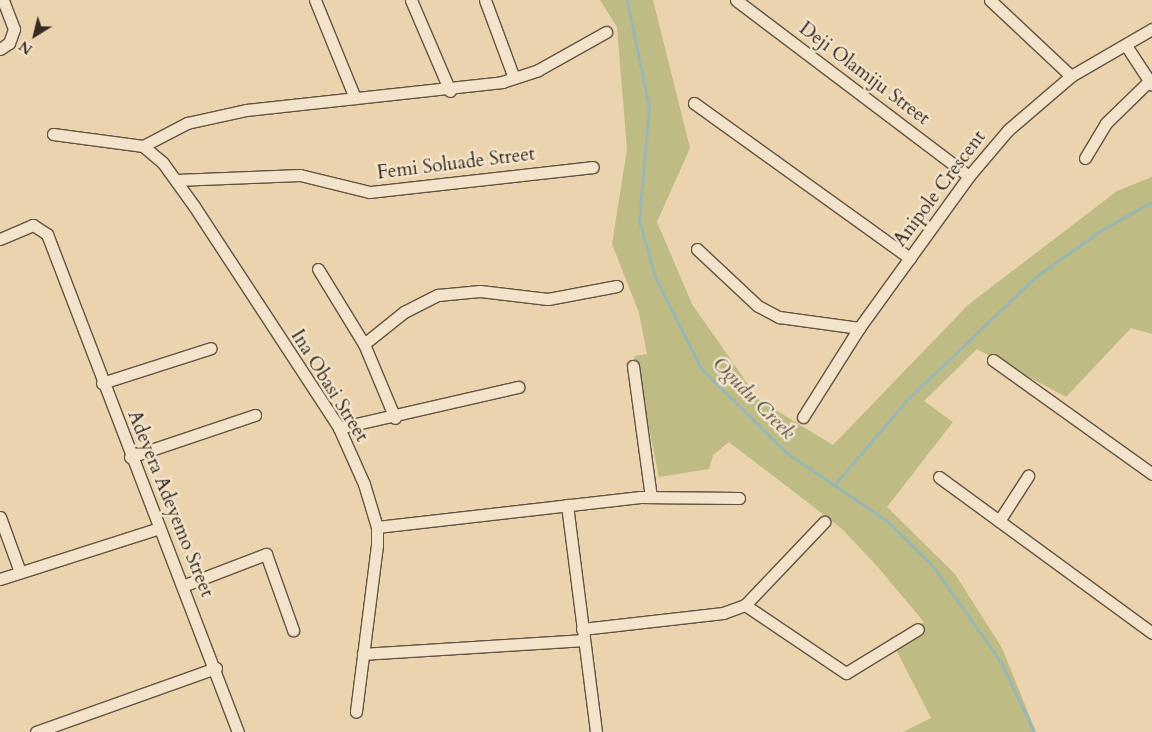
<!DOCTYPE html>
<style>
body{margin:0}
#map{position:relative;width:1152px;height:732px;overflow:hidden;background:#ebd4ad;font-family:Cardo,serif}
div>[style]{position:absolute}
.green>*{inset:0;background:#bebb85}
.stream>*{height:3px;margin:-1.5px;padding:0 1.5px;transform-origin:1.5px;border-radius:1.5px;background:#9ab7b2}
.roads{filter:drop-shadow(1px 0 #625444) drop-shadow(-1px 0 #625444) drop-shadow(0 1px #625444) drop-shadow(0 -1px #625444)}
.minor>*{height:11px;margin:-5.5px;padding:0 5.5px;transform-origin:5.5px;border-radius:5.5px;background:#f2e3ca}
span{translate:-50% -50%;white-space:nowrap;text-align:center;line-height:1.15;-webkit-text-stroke:5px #f2e3ca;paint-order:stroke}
.street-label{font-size:19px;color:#352a21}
.water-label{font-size:20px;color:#4e4d45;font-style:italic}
.north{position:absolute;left:10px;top:10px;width:50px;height:50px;-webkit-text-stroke:4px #f2e3ca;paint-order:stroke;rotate:216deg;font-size:14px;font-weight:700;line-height:20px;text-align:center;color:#352a21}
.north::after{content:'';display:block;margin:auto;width:18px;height:22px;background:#352a21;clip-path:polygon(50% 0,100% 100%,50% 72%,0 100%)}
</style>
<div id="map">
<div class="green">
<i style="clip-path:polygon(600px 0,653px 0,690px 148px,657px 222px,692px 304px,759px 400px,833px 445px,968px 305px,1117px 191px,1152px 177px,1152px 334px,1131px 328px,1066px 397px,977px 349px,924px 401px,953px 422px,887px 507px,955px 574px,1002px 648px,1036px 732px,903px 732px,931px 718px,890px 638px,924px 622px,877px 566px,841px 528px,729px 442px,713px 455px,709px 469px,659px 477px,634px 356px,647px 354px,639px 313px,612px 244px,627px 149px,617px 27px)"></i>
</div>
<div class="stream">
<i style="left:627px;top:0;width:109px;rotate:78.4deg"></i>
<i style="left:649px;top:107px;width:114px;rotate:95deg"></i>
<i style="left:639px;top:221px;width:60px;rotate:73.7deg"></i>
<i style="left:656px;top:279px;width:100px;rotate:63.2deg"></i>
<i style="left:701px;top:368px;width:121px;rotate:44.7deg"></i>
<i style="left:787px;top:453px;width:121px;rotate:34.2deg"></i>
<i style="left:887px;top:521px;width:63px;rotate:44.4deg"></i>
<i style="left:932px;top:565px;width:119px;rotate:54.6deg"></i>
<i style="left:1001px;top:662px;width:77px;rotate:64.8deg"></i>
<i style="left:834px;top:485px;width:112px;rotate:-49.3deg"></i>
<i style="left:907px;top:400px;width:176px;rotate:-43.8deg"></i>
<i style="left:1034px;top:278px;width:82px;rotate:-35.6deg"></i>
<i style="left:1101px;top:230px;width:58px;rotate:-28.8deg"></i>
</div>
<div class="roads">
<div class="minor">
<i style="left:315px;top:0;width:106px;rotate:67.8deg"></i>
<i style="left:411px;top:0;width:99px;rotate:66.8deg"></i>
<i style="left:485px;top:0;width:83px;rotate:69.6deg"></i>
<i style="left:736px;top:0;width:292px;rotate:37.1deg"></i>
<i style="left:990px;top:0;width:111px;rotate:43.2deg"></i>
<i style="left:1127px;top:47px;width:45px;rotate:56.7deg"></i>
<i style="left:0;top:49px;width:11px;rotate:-34deg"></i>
<i style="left:9px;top:43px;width:15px;rotate:-70deg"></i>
<i style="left:14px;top:29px;width:31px;rotate:-111deg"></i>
<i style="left:694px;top:103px;width:266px;rotate:35.7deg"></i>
<i style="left:53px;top:134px;width:91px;rotate:7.6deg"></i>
<i style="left:143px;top:146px;width:50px;rotate:-27.6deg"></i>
<i style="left:187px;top:123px;width:60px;rotate:-12.4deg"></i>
<i style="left:246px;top:110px;width:258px;rotate:-6.2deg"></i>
<i style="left:502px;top:82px;width:38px;rotate:-18deg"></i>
<i style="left:538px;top:70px;width:78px;rotate:-29.2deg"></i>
<i style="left:143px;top:146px;width:26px;rotate:40deg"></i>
<i style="left:163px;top:163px;width:53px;rotate:54.2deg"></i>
<i style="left:194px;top:206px;width:265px;rotate:56.8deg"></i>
<i style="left:339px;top:428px;width:61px;rotate:65.9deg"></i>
<i style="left:364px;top:484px;width:45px;rotate:73.2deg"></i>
<i style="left:377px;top:527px;width:18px;rotate:90deg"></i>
<i style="left:377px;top:545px;width:168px;rotate:97.2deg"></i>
<i style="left:1085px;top:158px;width:41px;rotate:-59deg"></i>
<i style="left:1106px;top:123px;width:60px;rotate:-44.3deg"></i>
<i style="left:176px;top:180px;width:124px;rotate:-2.3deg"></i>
<i style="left:300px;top:175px;width:72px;rotate:13.7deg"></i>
<i style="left:370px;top:192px;width:224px;rotate:-6.4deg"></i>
<i style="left:0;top:239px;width:36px;rotate:-23deg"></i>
<i style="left:33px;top:225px;width:17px;rotate:33deg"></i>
<i style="left:47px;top:234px;width:533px;rotate:69.02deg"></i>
<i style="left:697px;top:249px;width:83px;rotate:43.1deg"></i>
<i style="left:758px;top:306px;width:24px;rotate:28deg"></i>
<i style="left:779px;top:317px;width:81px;rotate:7.8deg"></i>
<i style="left:318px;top:269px;width:88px;rotate:58.5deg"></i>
<i style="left:364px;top:344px;width:80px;rotate:67.3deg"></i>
<i style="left:364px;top:344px;width:51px;rotate:-38.7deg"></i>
<i style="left:404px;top:312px;width:38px;rotate:-27deg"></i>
<i style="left:438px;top:295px;width:42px;rotate:-5.4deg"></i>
<i style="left:480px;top:291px;width:68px;rotate:6.7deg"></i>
<i style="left:548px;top:299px;width:70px;rotate:-10.7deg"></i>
<i style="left:993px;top:360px;width:196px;rotate:35.6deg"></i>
<i style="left:633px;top:366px;width:132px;rotate:82.2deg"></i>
<i style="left:102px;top:383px;width:114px;rotate:-17.8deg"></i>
<i style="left:803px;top:417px;width:105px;rotate:-57.8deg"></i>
<i style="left:859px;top:328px;width:188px;rotate:-54.1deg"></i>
<i style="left:969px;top:176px;width:60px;rotate:-49.7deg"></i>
<i style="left:1008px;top:130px;width:83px;rotate:-40.6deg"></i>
<i style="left:1071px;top:76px;width:94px;rotate:-30.1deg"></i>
<i style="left:339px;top:428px;width:184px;rotate:-12.9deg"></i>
<i style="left:130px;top:457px;width:132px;rotate:-18.6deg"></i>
<i style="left:939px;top:477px;width:264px;rotate:36.2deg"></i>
<i style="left:567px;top:505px;width:229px;rotate:82.7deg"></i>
<i style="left:0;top:517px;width:59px;rotate:70deg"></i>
<i style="left:999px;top:521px;width:54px;rotate:-57.2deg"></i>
<i style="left:377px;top:527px;width:265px;rotate:-6.5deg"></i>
<i style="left:640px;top:497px;width:99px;rotate:0.6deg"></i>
<i style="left:0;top:579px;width:165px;rotate:-17.7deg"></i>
<i style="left:185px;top:585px;width:87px;rotate:-20.9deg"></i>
<i style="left:266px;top:554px;width:81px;rotate:70.4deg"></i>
<i style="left:745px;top:605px;width:122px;rotate:34deg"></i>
<i style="left:846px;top:673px;width:84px;rotate:-31.4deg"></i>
<i style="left:582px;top:629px;width:142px;rotate:-6.5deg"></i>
<i style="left:723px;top:613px;width:23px;rotate:-20deg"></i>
<i style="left:745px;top:605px;width:115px;rotate:-46.4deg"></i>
<i style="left:363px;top:654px;width:221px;rotate:-3.6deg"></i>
<i style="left:36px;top:732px;width:191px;rotate:-19.6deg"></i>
</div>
</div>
<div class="street-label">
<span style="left:864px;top:74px;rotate:37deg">Deji Olamiju Street</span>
<span style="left:456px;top:164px;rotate:-7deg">Femi Soluade Street</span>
<span style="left:940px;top:189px;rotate:-53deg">Anipole Crescent</span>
<span style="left:329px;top:386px;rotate:58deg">Ina Obasi Street</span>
<span style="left:170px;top:504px;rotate:68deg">Adeyera Adeyemo Street</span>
</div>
<div class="water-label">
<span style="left:754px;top:398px;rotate:45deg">Ogudu Creek</span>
</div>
<div class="north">N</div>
</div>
